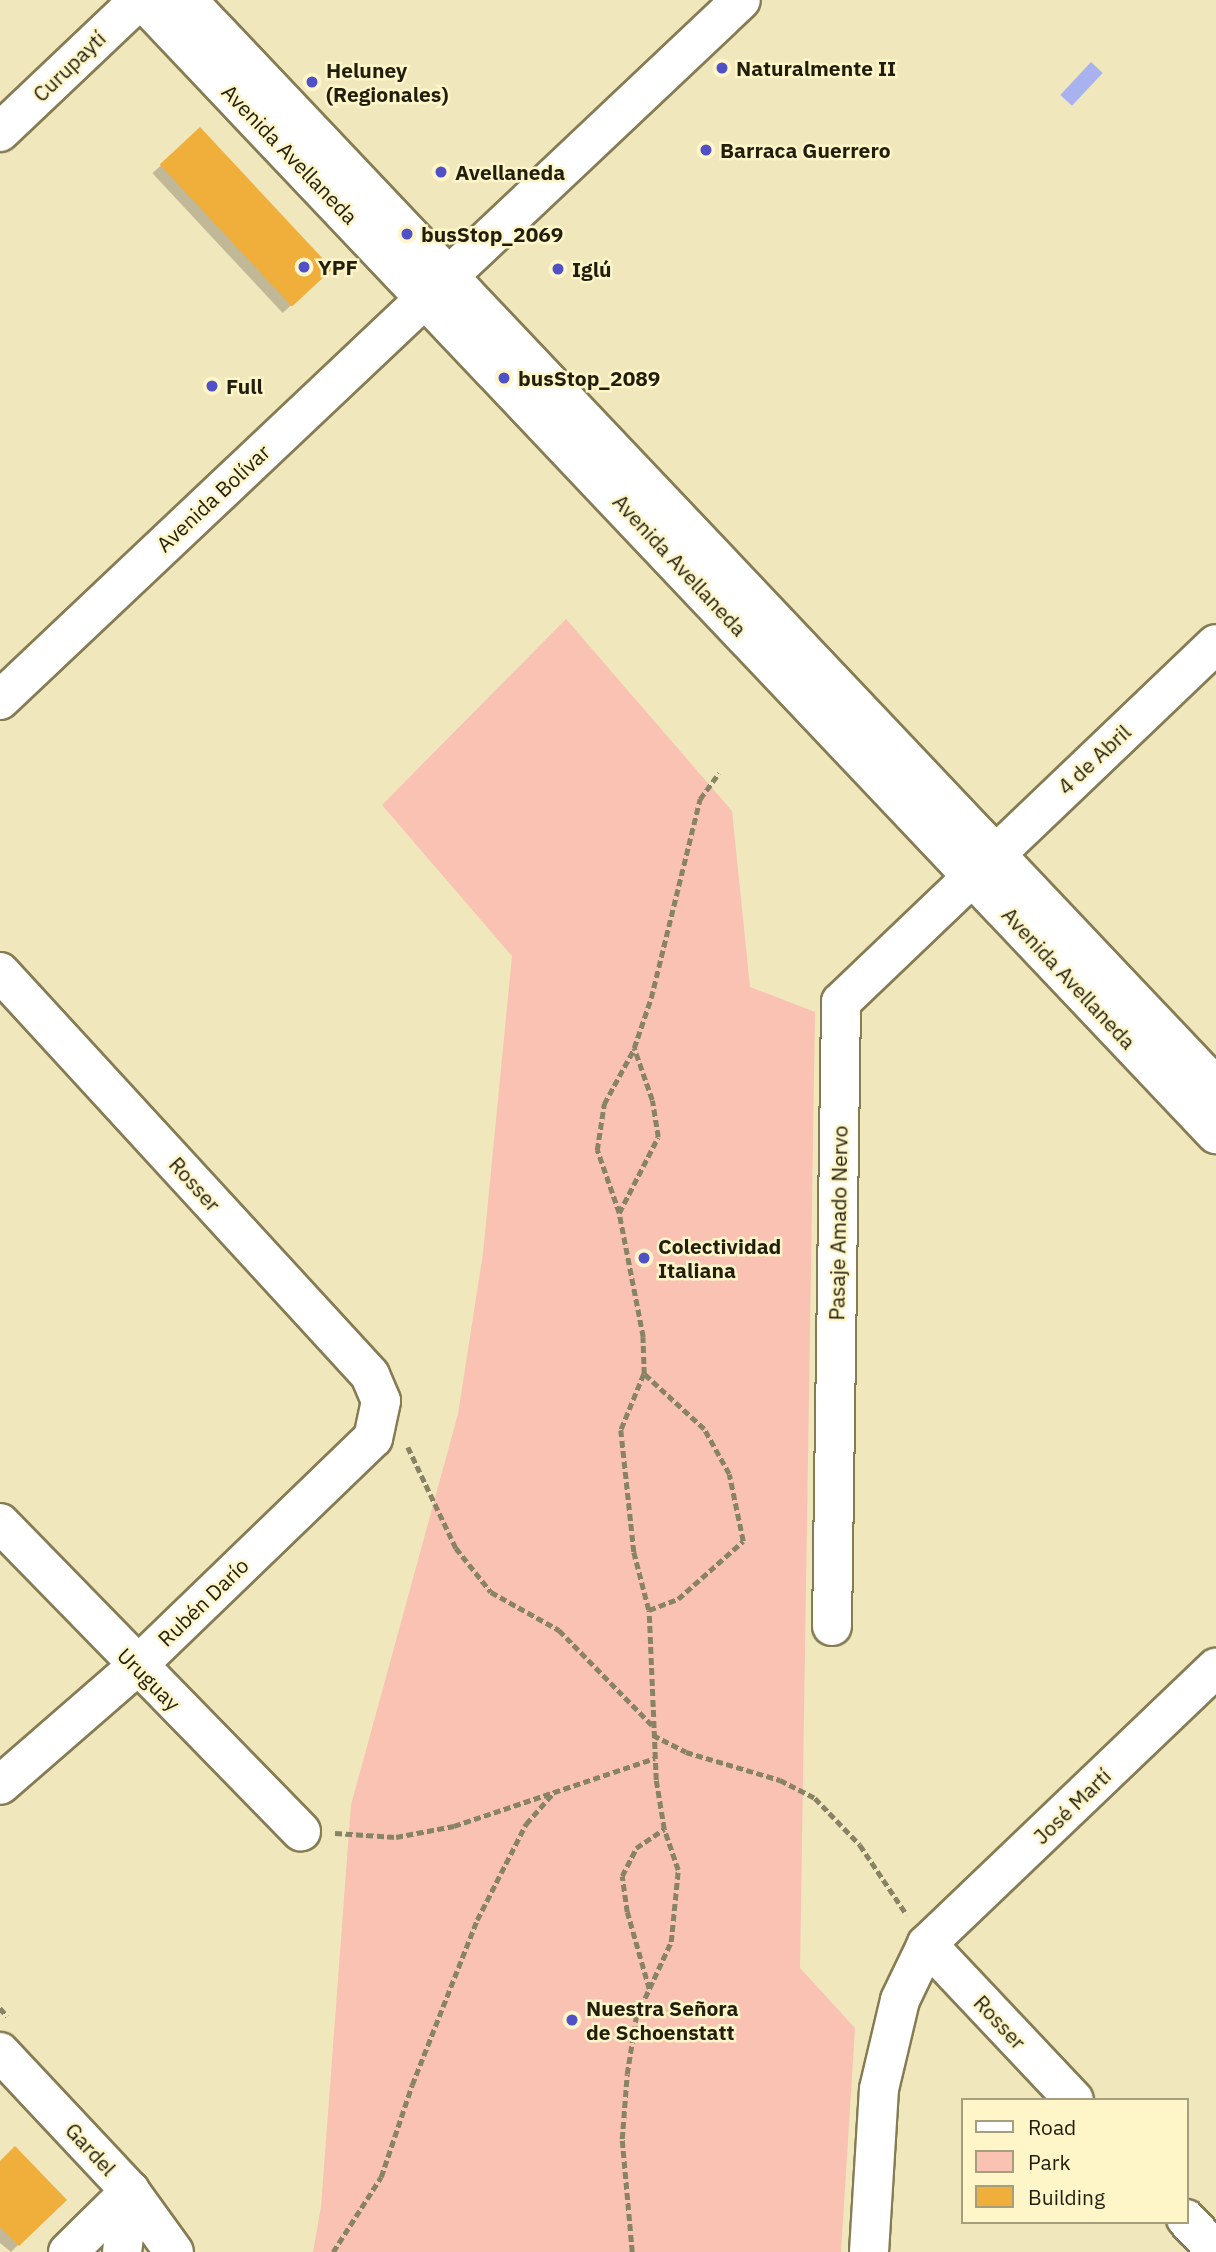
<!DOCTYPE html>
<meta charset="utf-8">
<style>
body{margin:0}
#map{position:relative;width:1216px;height:2252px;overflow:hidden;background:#f0e7bc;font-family:"IBM Plex Sans",sans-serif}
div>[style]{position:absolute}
.green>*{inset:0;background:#f9c2b2}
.water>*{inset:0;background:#a8b2ef;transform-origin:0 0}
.shadow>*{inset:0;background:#0003;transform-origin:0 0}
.building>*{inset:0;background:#f0ae3a;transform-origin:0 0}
.path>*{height:4.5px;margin-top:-2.25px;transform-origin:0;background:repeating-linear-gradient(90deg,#898365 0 7px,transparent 0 10.5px)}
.roads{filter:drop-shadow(2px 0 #857c54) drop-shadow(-2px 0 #857c54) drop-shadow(0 2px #857c54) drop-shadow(0 -2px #857c54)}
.minor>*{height:38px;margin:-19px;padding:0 19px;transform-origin:19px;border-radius:19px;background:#fff}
.major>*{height:38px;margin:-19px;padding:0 19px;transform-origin:19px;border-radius:19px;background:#fff}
.dots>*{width:19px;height:19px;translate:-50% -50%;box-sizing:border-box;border:4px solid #fef5c9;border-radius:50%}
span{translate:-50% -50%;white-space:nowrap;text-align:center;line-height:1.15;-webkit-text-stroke:5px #fef5c9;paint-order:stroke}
.street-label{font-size:21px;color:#211e0d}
.poi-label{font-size:21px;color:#211e0d;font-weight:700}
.left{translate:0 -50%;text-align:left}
.legend{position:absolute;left:961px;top:2098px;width:228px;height:126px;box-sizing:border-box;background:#fef5c9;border:2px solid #a69f7e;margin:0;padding:9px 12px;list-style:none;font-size:21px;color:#211e0d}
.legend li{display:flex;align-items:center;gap:14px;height:35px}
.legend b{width:35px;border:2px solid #a69f7e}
</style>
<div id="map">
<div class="green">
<i style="clip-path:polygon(566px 619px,732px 811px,750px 987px,815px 1012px,800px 1968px,855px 2028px,841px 2252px,313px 2252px,321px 2207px,351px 1805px,458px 1414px,483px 1253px,512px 956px,382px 805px)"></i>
</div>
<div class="water">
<i style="left:1091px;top:62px;width:16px;height:45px;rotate:43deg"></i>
</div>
<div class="shadow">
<i style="left:200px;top:129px;width:191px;height:65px;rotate:47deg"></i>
<i style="clip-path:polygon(0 2163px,64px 2200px,11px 2252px,0 2243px)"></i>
</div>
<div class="building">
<i style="left:200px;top:127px;width:194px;height:55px;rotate:47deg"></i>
<i style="clip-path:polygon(15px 2146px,67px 2200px,19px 2246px,0 2227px,0 2161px)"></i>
</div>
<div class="path">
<i style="left:619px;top:1213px;width:67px;rotate:-109.2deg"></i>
<i style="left:597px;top:1150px;width:47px;rotate:-81.3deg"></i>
<i style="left:604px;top:1104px;width:63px;rotate:-61.4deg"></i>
<i style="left:644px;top:1374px;width:61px;rotate:112.3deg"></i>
<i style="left:621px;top:1430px;width:123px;rotate:83.9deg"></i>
<i style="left:634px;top:1552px;width:60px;rotate:75.5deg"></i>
<i style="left:408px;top:1447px;width:112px;rotate:64.6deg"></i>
<i style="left:456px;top:1548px;width:56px;rotate:51.5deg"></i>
<i style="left:491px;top:1592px;width:78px;rotate:29.2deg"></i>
<i style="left:559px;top:1630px;width:133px;rotate:45.6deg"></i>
<i style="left:653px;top:1735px;width:37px;rotate:27deg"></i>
<i style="left:686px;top:1752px;width:98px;rotate:16.6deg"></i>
<i style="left:780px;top:1780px;width:39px;rotate:27deg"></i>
<i style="left:815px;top:1798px;width:65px;rotate:46.2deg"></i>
<i style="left:860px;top:1845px;width:84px;rotate:56.1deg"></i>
<i style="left:335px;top:1833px;width:61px;rotate:3.8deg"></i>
<i style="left:396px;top:1837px;width:59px;rotate:-10.7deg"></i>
<i style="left:454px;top:1826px;width:212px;rotate:-18.7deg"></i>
<i style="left:649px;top:1989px;width:80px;rotate:-105.9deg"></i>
<i style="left:627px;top:1912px;width:36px;rotate:-98deg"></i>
<i style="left:622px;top:1876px;width:31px;rotate:-63deg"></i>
<i style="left:636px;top:1848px;width:34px;rotate:-34deg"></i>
<i style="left:0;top:2008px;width:11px;rotate:49deg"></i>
<i style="left:333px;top:2252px;width:89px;rotate:-57.4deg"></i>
<i style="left:381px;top:2177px;width:97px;rotate:-71.4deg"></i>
<i style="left:412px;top:2085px;width:177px;rotate:-68.5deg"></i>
<i style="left:477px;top:1920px;width:108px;rotate:-63deg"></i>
<i style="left:526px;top:1824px;width:43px;rotate:-48.8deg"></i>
<i style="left:632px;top:2252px;width:113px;rotate:-95.1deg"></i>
<i style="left:622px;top:2139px;width:65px;rotate:-85.6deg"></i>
<i style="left:627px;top:2074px;width:58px;rotate:-81deg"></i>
<i style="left:636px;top:2017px;width:83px;rotate:-65deg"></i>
<i style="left:671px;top:1942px;width:72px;rotate:-84.4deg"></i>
<i style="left:678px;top:1870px;width:43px;rotate:-108.9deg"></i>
<i style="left:664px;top:1829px;width:50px;rotate:-99.3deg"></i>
<i style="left:656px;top:1780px;width:170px;rotate:-92.4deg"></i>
<i style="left:649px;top:1610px;width:31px;rotate:-21deg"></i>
<i style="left:678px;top:1599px;width:87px;rotate:-41.7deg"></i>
<i style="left:743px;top:1541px;width:68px;rotate:-101.8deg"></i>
<i style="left:729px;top:1474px;width:51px;rotate:-119.1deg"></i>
<i style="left:704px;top:1429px;width:81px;rotate:-137.5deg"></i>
<i style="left:644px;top:1374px;width:37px;rotate:-92deg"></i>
<i style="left:643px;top:1337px;width:126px;rotate:-101deg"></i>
<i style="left:619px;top:1213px;width:85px;rotate:-62.8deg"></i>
<i style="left:658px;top:1137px;width:37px;rotate:-99deg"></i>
<i style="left:652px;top:1100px;width:55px;rotate:-109.1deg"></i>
<i style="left:634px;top:1048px;width:53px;rotate:-71.2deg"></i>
<i style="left:651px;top:998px;width:205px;rotate:-76.2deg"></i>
<i style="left:700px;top:799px;width:32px;rotate:-54deg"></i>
</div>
<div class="roads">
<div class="minor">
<i style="left:0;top:132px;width:192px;rotate:-43.5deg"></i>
<i style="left:0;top:972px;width:547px;rotate:47.44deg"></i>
<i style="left:370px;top:1375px;width:28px;rotate:67deg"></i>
<i style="left:381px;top:1401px;width:38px;rotate:102deg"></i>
<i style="left:373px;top:1438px;width:328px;rotate:136deg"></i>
<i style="left:137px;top:1666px;width:181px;rotate:139deg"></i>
<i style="left:0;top:1523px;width:431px;rotate:45.7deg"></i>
<i style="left:832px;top:1626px;width:624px;rotate:-89.17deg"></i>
<i style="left:841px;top:1002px;width:518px;rotate:-43.67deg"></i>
<i style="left:927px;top:1944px;width:214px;rotate:46.7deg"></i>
<i style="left:0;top:2052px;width:190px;rotate:46.9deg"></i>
<i style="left:130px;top:2191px;width:75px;rotate:54.2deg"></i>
<i style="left:1186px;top:2219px;width:44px;rotate:46.8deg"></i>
<i style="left:68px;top:2252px;width:87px;rotate:-44.5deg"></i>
<i style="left:122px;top:2252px;width:62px;rotate:-82.5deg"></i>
<i style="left:869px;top:2252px;width:163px;rotate:-86.5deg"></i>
<i style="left:879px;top:2089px;width:91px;rotate:-76.7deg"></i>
<i style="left:900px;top:2000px;width:62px;rotate:-64.3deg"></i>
<i style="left:927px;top:1944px;width:400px;rotate:-43.7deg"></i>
</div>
<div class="major">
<i style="left:142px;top:0;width:1562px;rotate:46.56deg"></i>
<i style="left:187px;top:0;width:1497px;rotate:46.57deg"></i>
<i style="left:0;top:700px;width:1019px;rotate:-43.37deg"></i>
</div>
</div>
<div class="dots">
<i style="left:722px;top:68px;background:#5051c7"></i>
<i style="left:312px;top:82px;background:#5051c7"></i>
<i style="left:706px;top:150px;background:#5051c7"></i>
<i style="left:441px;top:172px;background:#5051c7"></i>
<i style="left:407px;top:234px;background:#5051c7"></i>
<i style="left:304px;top:267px;background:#5051c7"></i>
<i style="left:558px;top:269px;background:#5051c7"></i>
<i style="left:504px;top:378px;background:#5051c7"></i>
<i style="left:212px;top:386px;background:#5051c7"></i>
<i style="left:644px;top:1258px;background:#5051c7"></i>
<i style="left:572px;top:2020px;background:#5051c7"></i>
</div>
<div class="street-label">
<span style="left:69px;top:66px;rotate:-44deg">Curupaytí</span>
<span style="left:290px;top:154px;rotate:46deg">Avenida Avellaneda</span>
<span style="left:213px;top:498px;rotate:-43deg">Avenida Bolívar</span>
<span style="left:680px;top:565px;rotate:47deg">Avenida Avellaneda</span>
<span style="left:1094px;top:759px;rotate:-43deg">4 de Abril</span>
<span style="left:1069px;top:978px;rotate:47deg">Avenida Avellaneda</span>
<span style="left:195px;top:1184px;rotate:48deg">Rosser</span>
<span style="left:838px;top:1223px;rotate:-89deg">Pasaje Amado Nervo</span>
<span style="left:203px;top:1602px;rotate:-44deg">Rubén Darío</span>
<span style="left:149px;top:1679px;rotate:45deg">Uruguay</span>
<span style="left:1072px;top:1806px;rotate:-44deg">José Martí</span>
<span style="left:1000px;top:2022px;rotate:47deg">Rosser</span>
<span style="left:91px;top:2149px;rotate:47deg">Gardel</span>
</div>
<div class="poi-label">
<span class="left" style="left:736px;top:68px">Naturalmente II</span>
<span class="left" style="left:326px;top:82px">Heluney<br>(Regionales)</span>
<span class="left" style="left:720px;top:150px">Barraca Guerrero</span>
<span class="left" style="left:455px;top:172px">Avellaneda</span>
<span class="left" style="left:421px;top:234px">busStop_2069</span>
<span class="left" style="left:318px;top:267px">YPF</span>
<span class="left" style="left:572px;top:269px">Iglú</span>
<span class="left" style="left:518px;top:378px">busStop_2089</span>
<span class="left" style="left:226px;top:386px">Full</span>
<span class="left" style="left:658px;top:1258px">Colectividad<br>Italiana</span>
<span class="left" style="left:586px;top:2020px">Nuestra Señora<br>de Schoenstatt</span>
</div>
<ul class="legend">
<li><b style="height:9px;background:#fff"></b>Road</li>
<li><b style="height:19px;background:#f9c2b2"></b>Park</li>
<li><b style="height:19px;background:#f0ae3a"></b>Building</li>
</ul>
</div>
